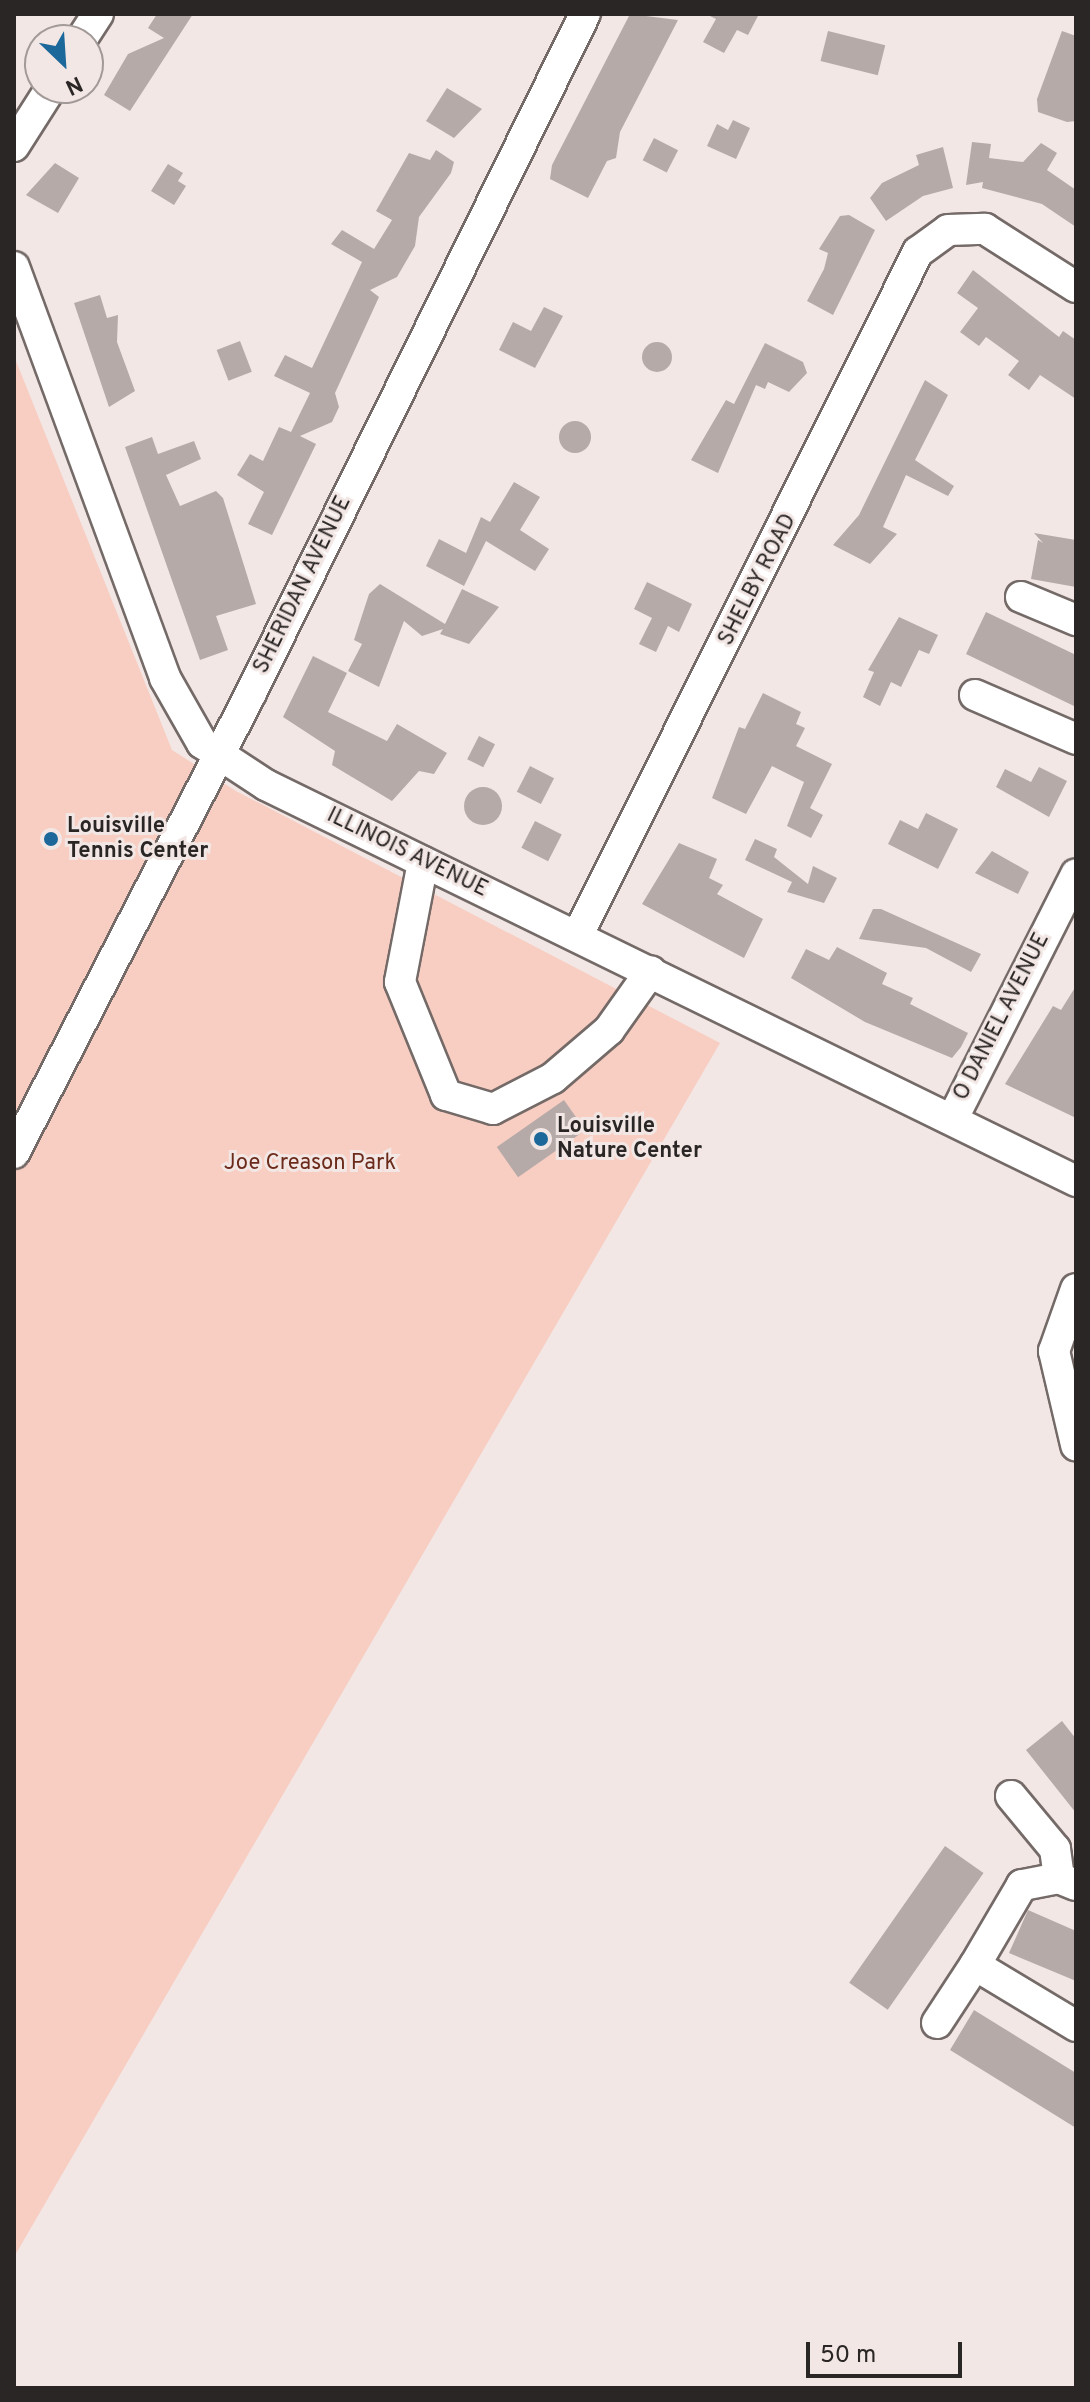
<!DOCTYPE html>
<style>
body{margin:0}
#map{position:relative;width:1090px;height:2402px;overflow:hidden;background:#f2e7e4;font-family:Overpass,sans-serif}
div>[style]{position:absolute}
.green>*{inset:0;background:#f8cdc2}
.building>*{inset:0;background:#b5aaa8;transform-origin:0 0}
.round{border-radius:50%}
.roads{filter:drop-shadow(2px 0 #746a67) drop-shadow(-2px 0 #746a67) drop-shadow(0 2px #746a67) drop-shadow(0 -2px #746a67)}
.minor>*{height:30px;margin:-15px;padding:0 15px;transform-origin:15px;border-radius:15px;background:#fff}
.dots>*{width:22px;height:22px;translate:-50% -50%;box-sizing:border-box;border:4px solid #f2e7e4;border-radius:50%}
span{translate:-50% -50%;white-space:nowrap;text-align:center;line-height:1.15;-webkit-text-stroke:6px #f2e7e4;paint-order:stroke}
.street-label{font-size:22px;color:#2a2625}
.poi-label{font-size:22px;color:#2a2625;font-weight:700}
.left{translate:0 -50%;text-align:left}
.park-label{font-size:22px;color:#6c2a1b}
.frame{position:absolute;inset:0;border:16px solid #2a2625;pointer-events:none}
.north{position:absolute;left:24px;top:24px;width:80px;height:80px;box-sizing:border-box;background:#f2e7e4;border:2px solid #a29a98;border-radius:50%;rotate:155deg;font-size:22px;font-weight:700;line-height:32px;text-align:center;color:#2a2625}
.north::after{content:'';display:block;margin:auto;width:28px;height:36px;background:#1d689b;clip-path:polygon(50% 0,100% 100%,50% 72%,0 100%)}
.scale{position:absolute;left:806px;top:2342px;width:156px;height:36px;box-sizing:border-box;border:4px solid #2a2625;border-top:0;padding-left:10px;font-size:24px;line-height:28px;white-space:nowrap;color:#2a2625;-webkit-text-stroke:6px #f2e7e4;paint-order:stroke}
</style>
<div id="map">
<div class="green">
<i style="clip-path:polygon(14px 356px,172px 750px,236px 791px,720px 1043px,14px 2257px)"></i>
</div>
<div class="building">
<i style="clip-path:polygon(157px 14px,193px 14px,130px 111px,104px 95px,128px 54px,164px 38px,148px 28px)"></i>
<i style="clip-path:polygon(630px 14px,678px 20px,620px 132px,616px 158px,607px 161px,588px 198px,550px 179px,552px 165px)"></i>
<i style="clip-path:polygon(706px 14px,759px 14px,748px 35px,737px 30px,724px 53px,703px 42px,716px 19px)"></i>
<i style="left:828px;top:31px;width:59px;height:31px;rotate:14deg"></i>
<i style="clip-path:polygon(1062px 31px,1076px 36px,1076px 121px,1067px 122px,1038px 112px,1037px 99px)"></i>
<i style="clip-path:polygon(447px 88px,482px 109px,454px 138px,426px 121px)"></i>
<i style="clip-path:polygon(733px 120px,750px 128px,736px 159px,707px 146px,717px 124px,728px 130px)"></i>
<i style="left:654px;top:138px;width:27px;height:25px;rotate:27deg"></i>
<i style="clip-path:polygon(972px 142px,991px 144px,989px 158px,1023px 162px,1041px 143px,1057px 153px,1047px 170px,1076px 190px,1076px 227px,1042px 204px,982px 188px,983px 182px,966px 185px)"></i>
<i style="clip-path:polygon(943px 147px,953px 188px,923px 196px,886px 221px,870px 198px,882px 183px,919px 165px,916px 155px)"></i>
<i style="clip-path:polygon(436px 150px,454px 162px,451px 173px,419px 217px,415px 246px,397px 277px,370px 290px,379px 297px,335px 393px,339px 407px,332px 422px,300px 436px,316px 444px,272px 535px,248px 524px,264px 492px,237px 475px,250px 454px,263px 461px,279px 427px,291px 432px,310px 393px,274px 376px,285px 355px,312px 368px,362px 262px,331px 244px,342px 230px,374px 249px,392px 220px,376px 211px,409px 153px,430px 160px)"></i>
<i style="clip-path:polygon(55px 163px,79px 178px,58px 213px,26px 195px)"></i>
<i style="clip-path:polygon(168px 164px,183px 173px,178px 181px,186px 186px,174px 205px,151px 191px)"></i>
<i style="clip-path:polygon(849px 215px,875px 230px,833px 315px,807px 301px,824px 269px,828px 253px,819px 249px,840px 216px)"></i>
<i style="clip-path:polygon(973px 270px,1059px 337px,1063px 331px,1076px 340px,1076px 399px,1040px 375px,1029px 390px,1008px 375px,1019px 361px,986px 337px,979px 346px,960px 332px,978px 308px,957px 293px)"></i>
<i style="clip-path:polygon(100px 295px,107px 318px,118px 315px,117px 342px,135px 391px,109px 407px,74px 303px)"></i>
<i style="clip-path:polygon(544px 307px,563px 316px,535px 368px,499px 350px,513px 322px,531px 331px)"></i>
<i style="left:240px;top:341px;width:33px;height:25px;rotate:69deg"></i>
<i class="round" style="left:642px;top:342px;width:30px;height:30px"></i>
<i style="clip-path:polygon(765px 343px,803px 362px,807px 373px,789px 392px,768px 382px,765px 389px,756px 385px,718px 473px,691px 460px,726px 400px,734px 404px)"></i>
<i style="clip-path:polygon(925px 380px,948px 395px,915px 460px,954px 486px,948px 496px,906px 475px,883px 527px,897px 534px,870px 564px,833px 545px,859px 515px)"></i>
<i class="round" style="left:559px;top:421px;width:32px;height:32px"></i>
<i style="clip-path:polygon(152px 437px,158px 454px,194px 441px,201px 459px,166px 475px,180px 506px,216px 491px,223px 498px,256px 604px,216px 616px,228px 650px,200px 660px,125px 447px)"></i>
<i style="clip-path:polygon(514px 482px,540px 497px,520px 530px,549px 549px,535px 571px,486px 541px,464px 586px,426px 566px,439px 539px,466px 553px,481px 517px,490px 522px)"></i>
<i style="clip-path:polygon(1034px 533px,1076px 540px,1076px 587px,1031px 579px,1038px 540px,1043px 543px)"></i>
<i style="clip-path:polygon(647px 582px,692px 604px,679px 632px,668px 626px,656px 652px,639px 644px,652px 618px,634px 609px)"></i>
<i style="clip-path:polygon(380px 584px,445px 624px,462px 589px,499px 607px,469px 644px,440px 634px,443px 629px,422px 636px,404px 621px,379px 687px,348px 671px,362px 644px,354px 640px,369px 594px)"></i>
<i style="clip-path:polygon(986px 612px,1076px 655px,1076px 707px,966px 654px)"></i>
<i style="clip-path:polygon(899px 617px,938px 635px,929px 654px,919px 650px,901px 687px,891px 682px,880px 706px,863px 697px,874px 672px,868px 670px)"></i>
<i style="clip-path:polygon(313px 656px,347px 673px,328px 712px,387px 741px,397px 724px,447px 753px,434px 774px,419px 771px,392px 801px,332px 765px,335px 751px,283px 717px)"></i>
<i style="clip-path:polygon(763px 693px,801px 712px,796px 724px,805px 728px,796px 746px,832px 764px,810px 808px,823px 815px,811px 838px,787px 826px,804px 782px,772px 766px,746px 814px,712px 798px,739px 727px,745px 729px)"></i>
<i style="left:479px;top:736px;width:18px;height:26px;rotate:27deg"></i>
<i style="left:530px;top:766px;width:27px;height:29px;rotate:27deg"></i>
<i style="clip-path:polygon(1039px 767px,1067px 781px,1049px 817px,996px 787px,1005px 769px,1031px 782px)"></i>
<i class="round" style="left:464px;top:787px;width:38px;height:38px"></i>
<i style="clip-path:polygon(926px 813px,958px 829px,938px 869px,888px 844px,900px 820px,918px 829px)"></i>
<i style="left:535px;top:821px;width:30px;height:30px;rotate:27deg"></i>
<i style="clip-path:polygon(755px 839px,777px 849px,774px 857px,808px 884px,813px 866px,837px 878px,824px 903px,787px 892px,792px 882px,745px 860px)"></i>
<i style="clip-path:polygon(679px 843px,717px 859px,709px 878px,723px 885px,717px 894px,763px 919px,744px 958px,642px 904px)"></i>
<i style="clip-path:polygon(992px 851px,1029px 872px,1018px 894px,975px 873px)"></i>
<i style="clip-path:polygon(873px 909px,881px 909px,981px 954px,971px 972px,926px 948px,859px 939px)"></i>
<i style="clip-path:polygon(837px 947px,887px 973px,882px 984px,913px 998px,910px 1004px,968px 1033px,961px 1047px,952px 1058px,865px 1022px,791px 978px,806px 949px,829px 960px)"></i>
<i style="clip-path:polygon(1076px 986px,1076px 1118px,1005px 1084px,1053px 1006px,1061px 1010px)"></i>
<i style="left:564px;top:1100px;width:37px;height:82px;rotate:55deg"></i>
<i style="clip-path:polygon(1062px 1721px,1076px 1739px,1076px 1813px,1026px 1750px)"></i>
<i style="left:945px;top:1846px;width:47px;height:167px;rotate:35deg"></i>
<i style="clip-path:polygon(1028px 1910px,1076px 1931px,1076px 1981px,1009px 1953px)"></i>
<i style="clip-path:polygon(974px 2010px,1076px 2073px,1076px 2128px,950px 2050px)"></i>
</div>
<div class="roads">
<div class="minor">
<i style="left:81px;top:40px;width:31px;rotate:-57deg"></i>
<i style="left:14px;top:146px;width:69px;rotate:-57.5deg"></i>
<i style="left:14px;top:267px;width:438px;rotate:69.8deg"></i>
<i style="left:165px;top:678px;width:75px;rotate:60.4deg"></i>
<i style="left:202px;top:743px;width:77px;rotate:33.3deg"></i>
<i style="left:266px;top:785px;width:902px;rotate:26.05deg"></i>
<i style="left:1021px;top:597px;width:60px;rotate:22.7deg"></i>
<i style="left:975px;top:695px;width:110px;rotate:23.5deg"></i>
<i style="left:423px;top:862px;width:122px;rotate:100.9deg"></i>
<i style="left:400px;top:982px;width:122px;rotate:67.8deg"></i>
<i style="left:446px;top:1095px;width:49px;rotate:16.6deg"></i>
<i style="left:493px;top:1109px;width:68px;rotate:-27.3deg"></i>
<i style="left:553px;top:1078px;width:74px;rotate:-40.6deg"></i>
<i style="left:609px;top:1030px;width:72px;rotate:-54.6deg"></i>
<i style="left:579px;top:933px;width:761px;rotate:-63.54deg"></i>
<i style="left:918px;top:252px;width:37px;rotate:-36deg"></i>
<i style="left:948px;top:230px;width:37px;rotate:-2deg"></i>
<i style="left:985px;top:229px;width:108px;rotate:32.5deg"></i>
<i style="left:953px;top:1118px;width:273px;rotate:-63.2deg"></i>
<i style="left:14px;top:1153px;width:517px;rotate:-62.74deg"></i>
<i style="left:251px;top:693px;width:757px;rotate:-63.81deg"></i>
<i style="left:1076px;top:1289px;width:66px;rotate:109.5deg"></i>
<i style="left:1054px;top:1351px;width:97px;rotate:76.8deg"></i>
<i style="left:1011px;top:1796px;width:69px;rotate:50.3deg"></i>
<i style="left:1055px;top:1849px;width:29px;rotate:82deg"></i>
<i style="left:1076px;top:1885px;width:18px;rotate:-158deg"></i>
<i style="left:1059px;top:1878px;width:38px;rotate:169deg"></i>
<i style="left:1022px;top:1885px;width:93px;rotate:120.4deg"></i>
<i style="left:975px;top:1965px;width:118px;rotate:31.1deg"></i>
<i style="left:937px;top:2023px;width:69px;rotate:-56.8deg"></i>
</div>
</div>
<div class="dots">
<i style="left:51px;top:839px;background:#1d689b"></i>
<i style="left:541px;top:1139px;background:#1d689b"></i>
</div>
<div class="street-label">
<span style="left:758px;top:580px;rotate:-63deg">SHELBY ROAD</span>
<span style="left:303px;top:585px;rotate:-64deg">SHERIDAN AVENUE</span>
<span style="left:407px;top:853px;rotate:26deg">ILLINOIS AVENUE</span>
<span style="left:1002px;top:1017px;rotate:-63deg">O DANIEL AVENUE</span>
</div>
<div class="poi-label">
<span class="left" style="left:67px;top:839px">Louisville<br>Tennis Center</span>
<span class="left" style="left:557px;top:1139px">Louisville<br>Nature Center</span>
</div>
<div class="park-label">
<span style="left:310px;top:1164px">Joe Creason Park</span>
</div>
<div class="frame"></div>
<div class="north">N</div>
<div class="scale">50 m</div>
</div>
